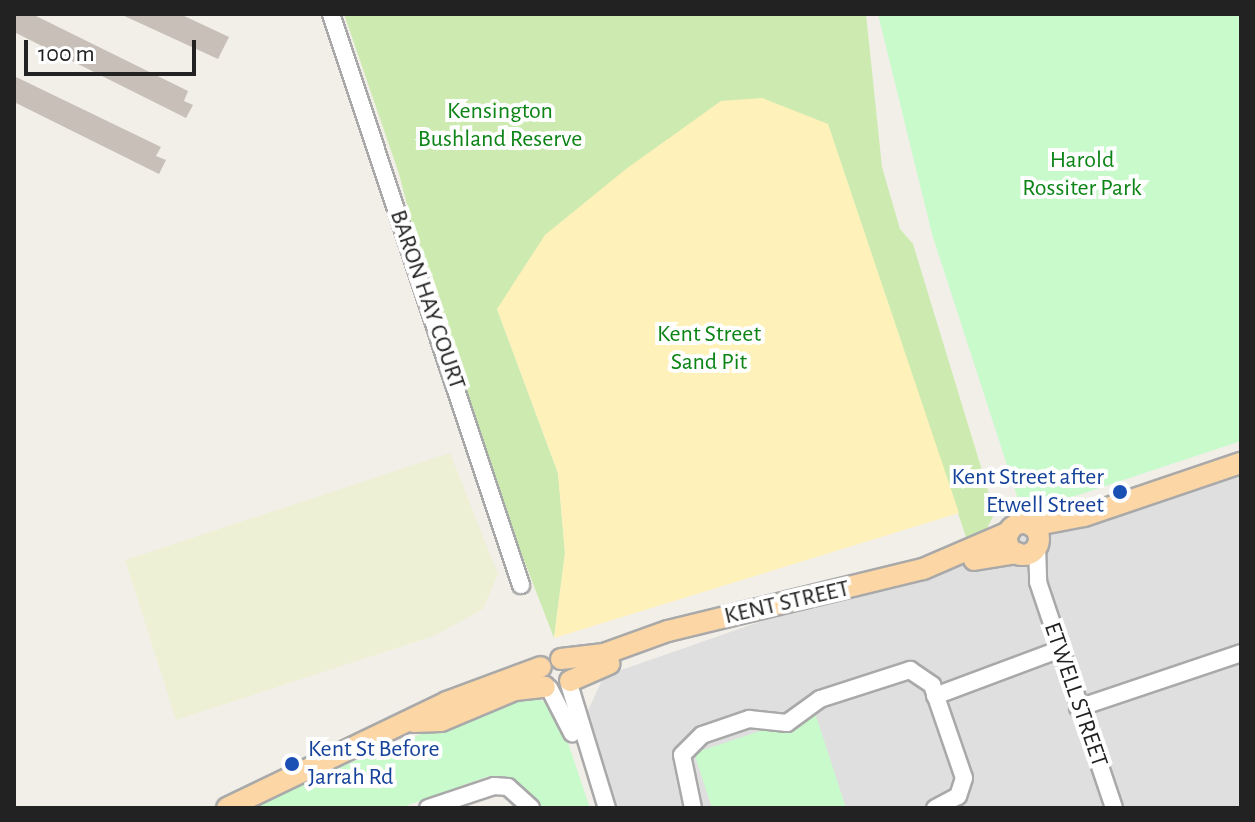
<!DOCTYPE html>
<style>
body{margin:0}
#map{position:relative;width:1255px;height:822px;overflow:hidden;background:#f2efe9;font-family:"Alegreya Sans",sans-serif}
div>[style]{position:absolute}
.residential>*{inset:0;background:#e0dfdf}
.farmland>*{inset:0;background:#eef0d5}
.grass>*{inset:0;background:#cdebb0}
.sand>*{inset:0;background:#fff1ba}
.park>*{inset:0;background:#c8facc}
.building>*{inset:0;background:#c7bfb8}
.roads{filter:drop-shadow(2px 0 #a9a9a9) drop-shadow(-2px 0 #a9a9a9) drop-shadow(0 2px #a9a9a9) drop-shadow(0 -2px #a9a9a9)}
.minor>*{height:16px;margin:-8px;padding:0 8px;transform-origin:8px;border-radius:8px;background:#fff}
.major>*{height:20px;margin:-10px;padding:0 10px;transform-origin:10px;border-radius:10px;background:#fcd6a4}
.major>.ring{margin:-10px;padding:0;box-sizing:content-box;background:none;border:20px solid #fcd6a4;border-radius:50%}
.dots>*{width:22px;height:22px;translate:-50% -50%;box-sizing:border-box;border:4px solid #fff;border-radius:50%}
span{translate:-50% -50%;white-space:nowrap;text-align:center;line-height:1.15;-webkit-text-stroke:8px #fff;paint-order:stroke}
.park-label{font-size:24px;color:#0c8416}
.street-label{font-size:24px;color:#222}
.transit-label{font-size:24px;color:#164399}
.right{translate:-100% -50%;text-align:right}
.left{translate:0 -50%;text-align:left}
.frame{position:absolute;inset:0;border:16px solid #222;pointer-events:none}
.scale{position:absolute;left:24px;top:40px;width:172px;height:36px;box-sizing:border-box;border:4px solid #222;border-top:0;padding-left:10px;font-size:24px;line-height:28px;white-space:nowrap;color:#222;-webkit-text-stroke:6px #fff;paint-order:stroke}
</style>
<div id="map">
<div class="residential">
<i style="clip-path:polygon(1241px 454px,1241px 808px,614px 808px,584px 719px,604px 676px)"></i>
</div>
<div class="farmland">
<i style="clip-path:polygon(450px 453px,498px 574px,483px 609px,434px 636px,176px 720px,125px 560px)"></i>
</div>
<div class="grass">
<i style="clip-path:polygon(344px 14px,866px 14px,882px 167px,900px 229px,913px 244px,995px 513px,986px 530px,966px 537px,828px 125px,497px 309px,558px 473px,565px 553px,554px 638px,451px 371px,399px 174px)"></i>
</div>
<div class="sand">
<i style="clip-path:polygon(762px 98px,828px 124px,959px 513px,554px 638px,565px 553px,558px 473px,497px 309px,545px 235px,626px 169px,721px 101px)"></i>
</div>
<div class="park">
<i style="clip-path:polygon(878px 14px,1241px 14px,1241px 441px,1042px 507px,1018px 499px,932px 234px)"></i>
<i style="clip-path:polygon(531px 696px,556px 707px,590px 808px,541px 808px,514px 780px,489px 776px,400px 808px,250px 808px,395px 743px)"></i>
<i style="clip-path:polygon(815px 713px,846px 808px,712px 808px,694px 753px)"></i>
</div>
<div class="building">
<i style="clip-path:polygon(14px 14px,32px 14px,188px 91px,184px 101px,193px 105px,186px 118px,14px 32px)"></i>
<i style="clip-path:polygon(120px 14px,180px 14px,229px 37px,218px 59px)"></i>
<i style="clip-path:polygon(14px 76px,161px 147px,156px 156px,166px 160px,159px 174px,14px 102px)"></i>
</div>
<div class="roads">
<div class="minor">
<i style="left:331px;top:14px;width:602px;rotate:71.6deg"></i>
<i style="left:1037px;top:547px;width:35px;rotate:88deg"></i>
<i style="left:1038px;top:582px;width:238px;rotate:71.4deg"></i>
<i style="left:569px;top:684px;width:130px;rotate:73deg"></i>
<i style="left:549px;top:688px;width:51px;rotate:62.9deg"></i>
<i style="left:935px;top:696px;width:131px;rotate:-20.5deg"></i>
<i style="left:1078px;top:708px;width:172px;rotate:-18.6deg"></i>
<i style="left:428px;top:808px;width:70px;rotate:-18.4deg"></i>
<i style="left:494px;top:786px;width:14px;rotate:4deg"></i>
<i style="left:508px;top:787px;width:31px;rotate:42deg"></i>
<i style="left:693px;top:808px;width:54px;rotate:-101.7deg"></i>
<i style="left:682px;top:755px;width:28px;rotate:-45deg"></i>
<i style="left:702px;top:735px;width:50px;rotate:-18.8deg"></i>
<i style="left:749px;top:719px;width:38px;rotate:6deg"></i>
<i style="left:787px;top:723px;width:41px;rotate:-36deg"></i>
<i style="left:820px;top:699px;width:95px;rotate:-17.9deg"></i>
<i style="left:910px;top:670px;width:27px;rotate:34deg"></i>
<i style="left:932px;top:685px;width:98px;rotate:71deg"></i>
<i style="left:964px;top:778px;width:19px;rotate:108deg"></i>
<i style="left:958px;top:796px;width:26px;rotate:152deg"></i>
</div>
<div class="major">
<i class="ring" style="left:1007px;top:523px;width:12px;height:12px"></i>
<i style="left:1032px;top:526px;width:53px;rotate:-10.9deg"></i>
<i style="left:1084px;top:516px;width:166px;rotate:-18.7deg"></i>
<i style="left:974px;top:560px;width:44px;rotate:-9.2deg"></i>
<i style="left:561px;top:659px;width:43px;rotate:-6.6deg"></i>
<i style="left:604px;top:654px;width:68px;rotate:-19.8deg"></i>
<i style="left:668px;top:631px;width:262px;rotate:-13.7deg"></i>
<i style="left:923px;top:569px;width:94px;rotate:-23.3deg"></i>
<i style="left:570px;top:681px;width:43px;rotate:-23.6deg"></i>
<i style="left:413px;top:722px;width:28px;rotate:-2deg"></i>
<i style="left:441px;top:721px;width:80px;rotate:-22.7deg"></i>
<i style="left:515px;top:690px;width:30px;rotate:-6deg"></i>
<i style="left:227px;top:808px;width:244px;rotate:-25.7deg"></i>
<i style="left:447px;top:702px;width:100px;rotate:-20.4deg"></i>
</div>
</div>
<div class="dots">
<i style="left:1120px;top:492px;background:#1a4fb4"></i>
<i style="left:292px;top:764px;background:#1a4fb4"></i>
</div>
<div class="park-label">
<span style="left:500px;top:126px">Kensington<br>Bushland Reserve</span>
<span style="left:1082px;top:175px">Harold<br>Rossiter Park</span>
<span style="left:709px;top:349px">Kent Street<br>Sand Pit</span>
</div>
<div class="street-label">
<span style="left:427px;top:300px;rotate:71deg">BARON HAY COURT</span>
<span style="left:787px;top:603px;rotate:-13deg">KENT STREET</span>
<span style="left:1075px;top:695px;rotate:71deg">ETWELL STREET</span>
</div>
<div class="transit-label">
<span class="right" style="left:1104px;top:492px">Kent Street after<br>Etwell Street</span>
<span class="left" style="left:308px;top:764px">Kent St Before<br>Jarrah Rd</span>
</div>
<div class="frame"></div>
<div class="scale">100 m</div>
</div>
